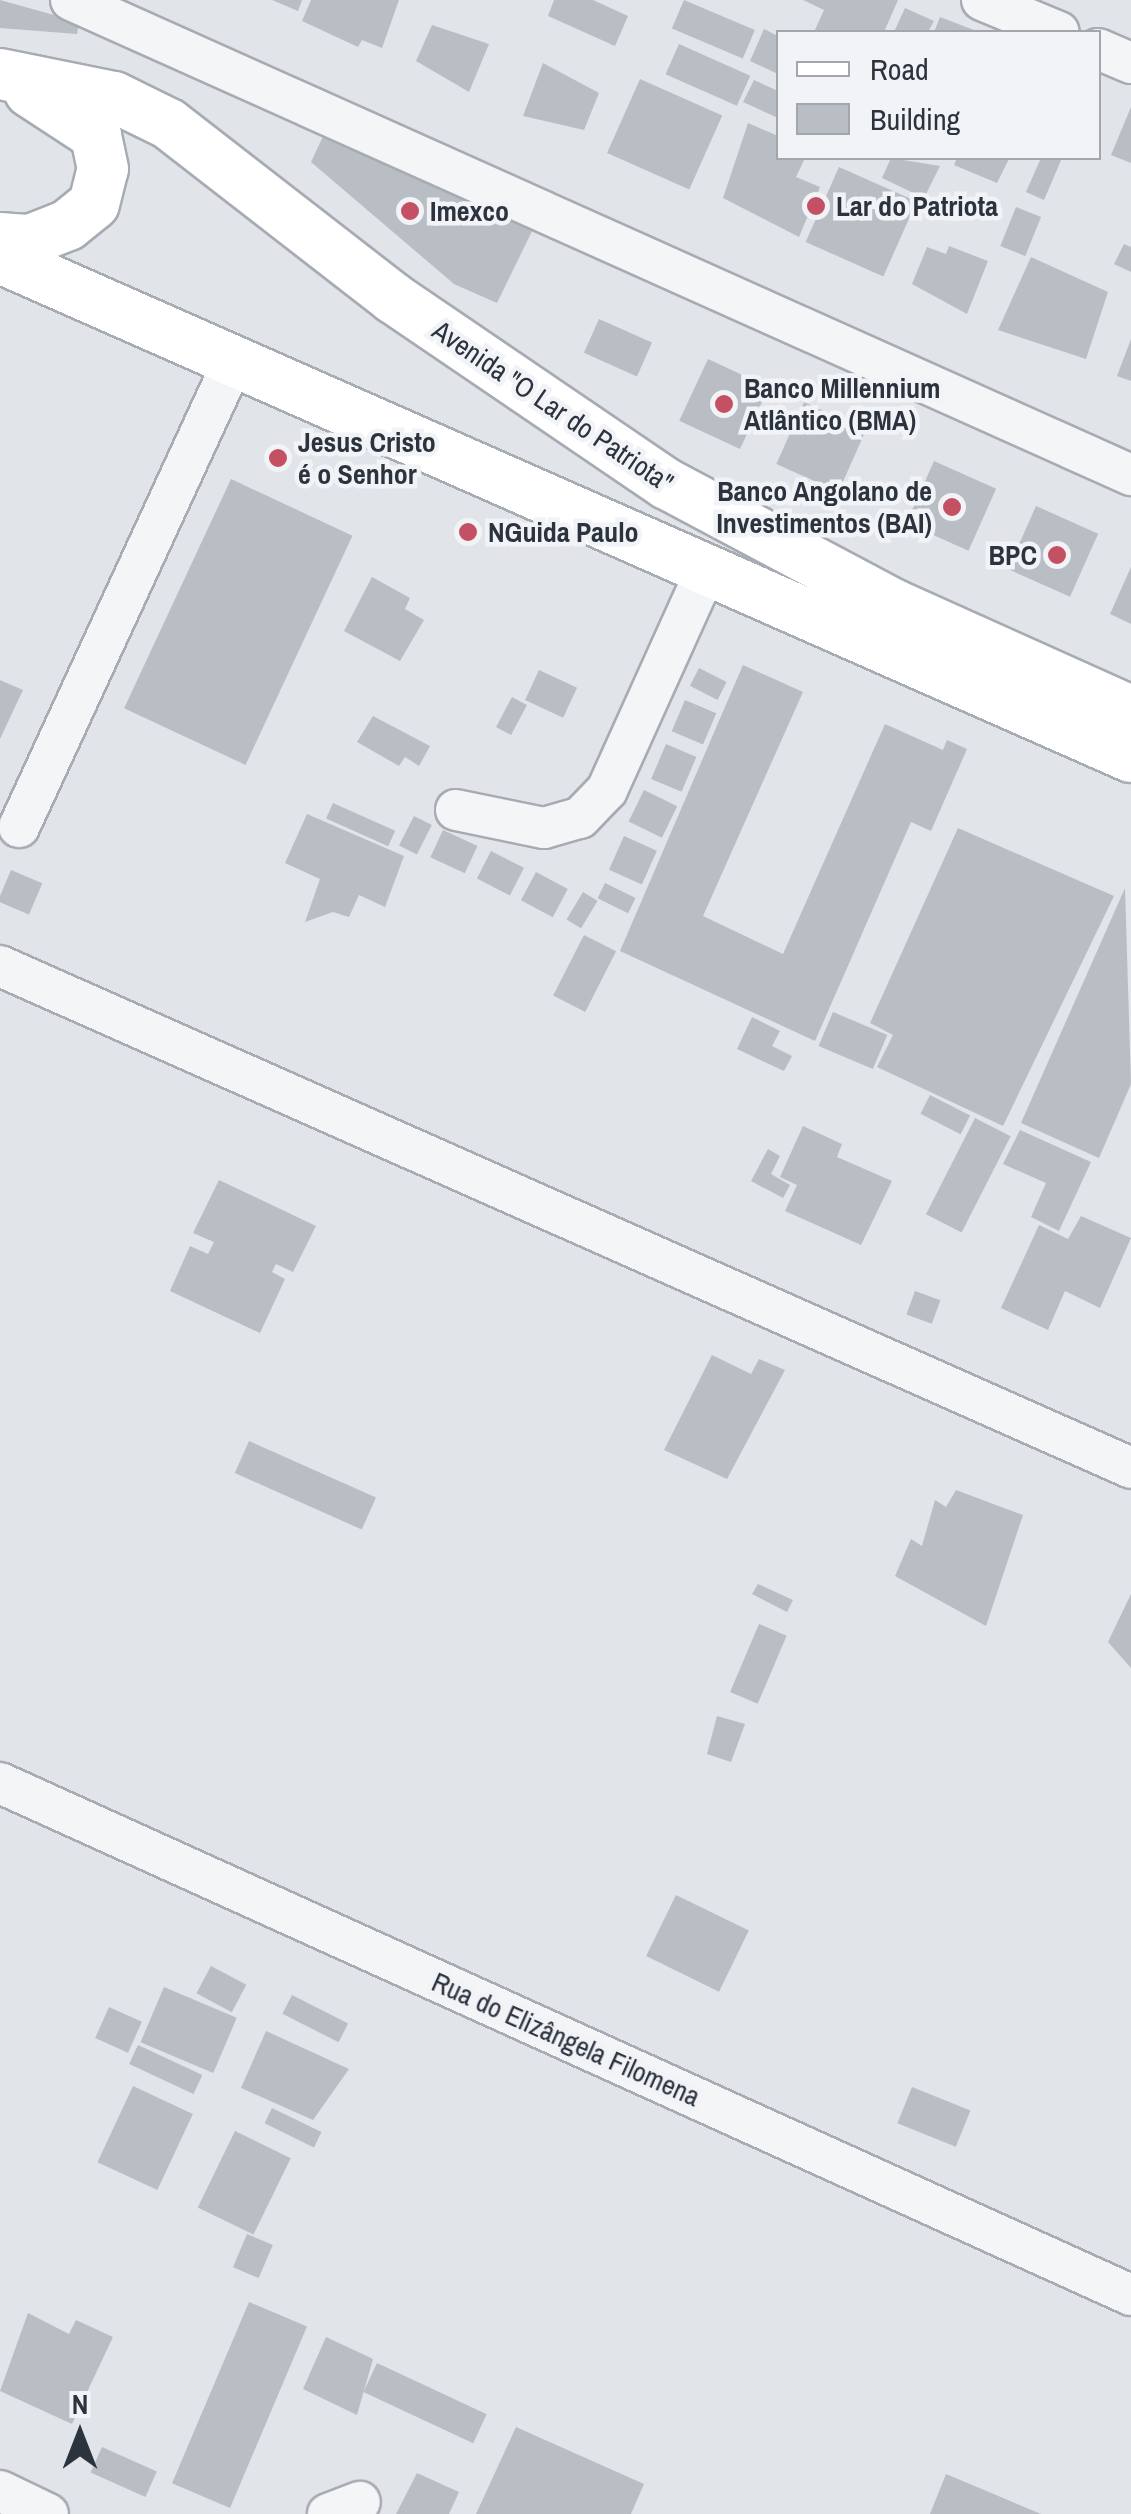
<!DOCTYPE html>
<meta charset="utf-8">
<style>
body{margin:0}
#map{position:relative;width:1131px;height:2514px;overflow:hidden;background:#e1e4e9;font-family:"Archivo Narrow",sans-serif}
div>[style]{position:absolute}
.building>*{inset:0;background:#b9bec5;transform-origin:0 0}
.roads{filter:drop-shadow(2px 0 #a7abb3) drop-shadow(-2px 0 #a7abb3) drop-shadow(0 2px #a7abb3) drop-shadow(0 -2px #a7abb3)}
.minor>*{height:40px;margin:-20px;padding:0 20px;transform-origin:20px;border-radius:20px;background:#f4f5f7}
.major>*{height:50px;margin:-25px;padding:0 25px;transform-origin:25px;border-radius:25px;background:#fff}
.dots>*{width:28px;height:28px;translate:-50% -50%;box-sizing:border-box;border:5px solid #f1f3f6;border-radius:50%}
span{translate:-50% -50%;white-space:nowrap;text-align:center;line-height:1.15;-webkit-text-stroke:9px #f1f3f6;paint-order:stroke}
.poi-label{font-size:28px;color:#2b333f;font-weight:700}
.left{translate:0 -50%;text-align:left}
.right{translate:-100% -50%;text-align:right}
.street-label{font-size:28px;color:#2b333f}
.legend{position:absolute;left:776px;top:30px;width:325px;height:130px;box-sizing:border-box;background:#f1f3f6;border:2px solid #a2a6ad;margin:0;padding:12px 18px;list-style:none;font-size:30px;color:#2b333f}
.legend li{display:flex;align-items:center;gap:20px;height:50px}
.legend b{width:50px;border:2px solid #a2a6ad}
.north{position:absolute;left:30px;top:2384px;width:100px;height:100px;-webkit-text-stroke:8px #f1f3f6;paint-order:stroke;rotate:0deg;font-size:28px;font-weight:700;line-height:40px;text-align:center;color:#2b333f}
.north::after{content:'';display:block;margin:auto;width:35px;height:45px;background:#2b333f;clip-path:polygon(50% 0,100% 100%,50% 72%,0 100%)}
</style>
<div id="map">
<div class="building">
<i style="clip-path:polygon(0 0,79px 22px,77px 34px,0 28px)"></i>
<i style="clip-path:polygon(272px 0,302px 0,298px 11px)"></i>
<i style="clip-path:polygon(311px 0,399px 0,382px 48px,362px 40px,358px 47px,302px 21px)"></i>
<i style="clip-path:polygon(554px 0,593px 0,628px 16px,615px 46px,548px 16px)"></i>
<i style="left:684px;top:0;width:77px;height:31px;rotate:23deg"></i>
<i style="clip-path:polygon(803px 0,898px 0,884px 32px,814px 32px,824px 10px)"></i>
<i style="clip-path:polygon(905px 8px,934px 21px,928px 32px,894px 32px)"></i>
<i style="clip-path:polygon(940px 17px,979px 32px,934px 32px)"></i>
<i style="clip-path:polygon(432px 25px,489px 44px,469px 92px,416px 61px)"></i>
<i style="clip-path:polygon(764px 29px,778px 36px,778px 74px,750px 61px)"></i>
<i style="left:679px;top:44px;width:78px;height:33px;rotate:24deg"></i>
<i style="clip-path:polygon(543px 63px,599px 93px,584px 130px,523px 116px)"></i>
<i style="left:640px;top:79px;width:90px;height:81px;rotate:24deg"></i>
<i style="clip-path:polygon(754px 80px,778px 91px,778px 118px,743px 102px)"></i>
<i style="clip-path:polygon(1131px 107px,1131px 163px,1111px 155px)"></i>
<i style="clip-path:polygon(748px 123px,778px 136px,778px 158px,805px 158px,796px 177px,820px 187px,799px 237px,723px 198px)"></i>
<i style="clip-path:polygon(327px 128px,535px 225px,497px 303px,454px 284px,311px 162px)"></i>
<i style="clip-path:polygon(891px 158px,940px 166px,924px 198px,882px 178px)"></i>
<i style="clip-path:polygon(957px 158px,1005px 158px,1009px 159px,997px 183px,954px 165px)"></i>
<i style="clip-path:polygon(1041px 158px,1062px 158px,1044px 200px,1026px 192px)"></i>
<i style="left:839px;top:167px;width:85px;height:82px;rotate:24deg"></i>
<i style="left:1016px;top:207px;width:27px;height:42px;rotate:22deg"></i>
<i style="clip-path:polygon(1124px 244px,1131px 247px,1131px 272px,1114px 264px)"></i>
<i style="clip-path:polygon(949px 246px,988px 261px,967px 314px,912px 284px,927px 247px,946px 254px)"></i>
<i style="clip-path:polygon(1031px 257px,1108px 292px,1086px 359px,998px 330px)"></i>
<i style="left:599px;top:319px;width:58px;height:37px;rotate:24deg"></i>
<i style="clip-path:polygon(1131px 339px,1131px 381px,1117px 376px)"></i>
<i style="left:708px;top:359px;width:67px;height:68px;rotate:25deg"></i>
<i style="left:804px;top:402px;width:68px;height:68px;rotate:24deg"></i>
<i style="left:934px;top:461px;width:68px;height:68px;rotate:24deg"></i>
<i style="left:231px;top:479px;width:134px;height:253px;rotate:25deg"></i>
<i style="left:1036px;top:506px;width:68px;height:69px;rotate:24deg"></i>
<i style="clip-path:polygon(1131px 567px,1131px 624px,1110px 614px)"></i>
<i style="clip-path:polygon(372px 577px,410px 598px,405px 609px,424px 620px,400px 661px,344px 631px)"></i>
<i style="clip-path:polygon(743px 665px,803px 692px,703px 916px,783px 954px,885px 724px,943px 750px,947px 740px,967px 749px,931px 831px,911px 822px,815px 1041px,620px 951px)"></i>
<i style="left:699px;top:668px;width:31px;height:20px;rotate:27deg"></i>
<i style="left:539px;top:670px;width:42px;height:33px;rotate:25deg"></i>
<i style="clip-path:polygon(0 680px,23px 690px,0 739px)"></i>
<i style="left:512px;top:697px;width:17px;height:34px;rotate:28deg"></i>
<i style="left:685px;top:700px;width:34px;height:34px;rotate:23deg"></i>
<i style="clip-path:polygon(373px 716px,430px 746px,419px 766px,405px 757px,399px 766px,357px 742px)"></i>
<i style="left:666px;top:744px;width:33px;height:38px;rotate:23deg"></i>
<i style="left:644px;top:790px;width:37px;height:35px;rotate:26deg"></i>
<i style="left:333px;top:803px;width:68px;height:17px;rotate:24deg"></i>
<i style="clip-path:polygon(307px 814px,404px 856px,385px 907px,359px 895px,349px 917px,333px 912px,305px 922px,320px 879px,285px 863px)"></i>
<i style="left:414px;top:816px;width:20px;height:33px;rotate:27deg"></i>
<i style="clip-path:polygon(958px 828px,1114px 896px,1003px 1126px,877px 1067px,893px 1035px,870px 1023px)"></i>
<i style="left:443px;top:830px;width:38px;height:30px;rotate:25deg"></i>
<i style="left:624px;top:836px;width:36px;height:37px;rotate:24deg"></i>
<i style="left:491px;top:851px;width:37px;height:31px;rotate:27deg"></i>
<i style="left:11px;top:870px;width:34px;height:34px;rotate:23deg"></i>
<i style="left:536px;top:872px;width:36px;height:32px;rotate:28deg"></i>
<i style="left:605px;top:883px;width:34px;height:17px;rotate:26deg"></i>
<i style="clip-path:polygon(1125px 888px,1131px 1084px,1099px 1158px,1021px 1123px)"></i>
<i style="left:583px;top:892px;width:17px;height:32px;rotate:31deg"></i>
<i style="left:584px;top:935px;width:36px;height:68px;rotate:27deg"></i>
<i style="left:833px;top:1012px;width:59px;height:37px;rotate:23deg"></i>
<i style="clip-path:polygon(752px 1017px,780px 1031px,772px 1046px,792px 1056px,784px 1071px,737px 1049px)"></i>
<i style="left:930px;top:1095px;width:45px;height:21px;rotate:27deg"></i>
<i style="left:975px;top:1118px;width:40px;height:108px;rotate:27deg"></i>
<i style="clip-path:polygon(803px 1126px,842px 1144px,837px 1157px,892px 1181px,861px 1245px,785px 1211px,797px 1185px,780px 1177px)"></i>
<i style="clip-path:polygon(1020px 1130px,1091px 1162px,1059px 1231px,1031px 1217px,1046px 1183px,1003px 1164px)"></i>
<i style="clip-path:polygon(768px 1149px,780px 1156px,771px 1174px,790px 1185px,783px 1198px,751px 1181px)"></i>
<i style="clip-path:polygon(219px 1180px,316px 1226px,293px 1272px,276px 1264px,272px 1272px,285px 1279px,260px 1333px,170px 1291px,190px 1246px,208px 1254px,214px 1242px,193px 1233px)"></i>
<i style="clip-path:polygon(1081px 1216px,1131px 1238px,1100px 1308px,1065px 1291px,1048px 1330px,1001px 1308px,1039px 1225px,1068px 1239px)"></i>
<i style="left:915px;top:1291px;width:27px;height:25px;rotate:20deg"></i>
<i style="clip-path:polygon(712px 1355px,751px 1374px,759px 1359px,785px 1370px,727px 1479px,664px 1450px)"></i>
<i style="left:249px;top:1441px;width:139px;height:35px;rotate:24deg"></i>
<i style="clip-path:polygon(956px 1490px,1023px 1515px,986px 1626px,895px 1576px,911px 1539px,922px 1546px,935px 1500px,946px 1507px)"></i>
<i style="clip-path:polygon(758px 1584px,793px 1600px,787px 1612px,752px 1594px)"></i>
<i style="clip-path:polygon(1131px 1594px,1131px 1668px,1108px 1642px)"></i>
<i style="left:759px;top:1624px;width:30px;height:74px;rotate:23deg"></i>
<i style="clip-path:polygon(717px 1716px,745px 1724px,731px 1762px,707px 1754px)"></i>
<i style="left:676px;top:1895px;width:81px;height:68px;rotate:26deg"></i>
<i style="left:211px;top:1966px;width:40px;height:31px;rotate:28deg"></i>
<i style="left:164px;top:1987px;width:79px;height:60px;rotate:23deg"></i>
<i style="left:292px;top:1995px;width:63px;height:21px;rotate:27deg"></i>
<i style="left:109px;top:2007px;width:36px;height:34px;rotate:24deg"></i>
<i style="clip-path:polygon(266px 2031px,349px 2069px,313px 2120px,241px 2088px)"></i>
<i style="left:138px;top:2045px;width:71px;height:21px;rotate:25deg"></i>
<i style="left:133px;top:2086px;width:66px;height:84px;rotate:25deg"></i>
<i style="left:912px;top:2087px;width:63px;height:39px;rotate:22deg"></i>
<i style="left:272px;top:2108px;width:55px;height:17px;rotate:26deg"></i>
<i style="left:235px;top:2131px;width:62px;height:85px;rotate:26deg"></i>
<i style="left:247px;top:2234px;width:28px;height:36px;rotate:23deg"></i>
<i style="left:249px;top:2302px;width:63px;height:197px;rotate:23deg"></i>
<i style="clip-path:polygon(28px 2313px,69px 2334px,76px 2320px,113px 2337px,72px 2424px,0 2391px)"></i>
<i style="clip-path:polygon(326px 2337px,373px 2359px,357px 2415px,303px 2389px)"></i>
<i style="left:377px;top:2363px;width:121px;height:32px;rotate:25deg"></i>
<i style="clip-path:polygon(516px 2427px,644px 2484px,631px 2514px,476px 2514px)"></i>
<i style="left:102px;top:2447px;width:60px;height:28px;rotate:24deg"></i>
<i style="clip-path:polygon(417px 2473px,459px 2492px,449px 2514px,396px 2514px)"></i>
<i style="clip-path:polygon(946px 2474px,1041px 2514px,930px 2514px)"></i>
</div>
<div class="roads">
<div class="minor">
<i style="left:71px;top:0;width:1162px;rotate:24.14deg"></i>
<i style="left:982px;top:0;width:83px;rotate:22.6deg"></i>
<i style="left:1098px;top:49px;width:36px;rotate:23deg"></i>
<i style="left:456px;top:810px;width:90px;rotate:11.6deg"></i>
<i style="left:544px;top:828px;width:37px;rotate:-16deg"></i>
<i style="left:580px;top:818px;width:39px;rotate:-46deg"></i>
<i style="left:607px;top:790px;width:243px;rotate:-65.7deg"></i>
<i style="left:19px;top:827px;width:514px;rotate:-65.28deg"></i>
<i style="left:0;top:966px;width:1237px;rotate:23.93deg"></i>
<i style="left:0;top:1783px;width:1241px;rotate:24.36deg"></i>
<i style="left:0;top:2491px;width:53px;rotate:25.6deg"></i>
<i style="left:328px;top:2514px;width:34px;rotate:-21deg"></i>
</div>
<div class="major">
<i style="left:0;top:74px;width:116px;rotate:11.4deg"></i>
<i style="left:114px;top:97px;width:61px;rotate:26.1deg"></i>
<i style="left:169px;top:124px;width:284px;rotate:37.8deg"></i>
<i style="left:393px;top:298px;width:331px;rotate:34.2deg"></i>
<i style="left:667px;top:484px;width:258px;rotate:28deg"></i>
<i style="left:895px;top:605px;width:259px;rotate:24.2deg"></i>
<i style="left:0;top:238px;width:30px;rotate:4deg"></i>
<i style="left:30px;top:240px;width:41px;rotate:-21.5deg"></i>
<i style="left:68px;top:225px;width:33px;rotate:-39deg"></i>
<i style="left:94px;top:204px;width:36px;rotate:-76deg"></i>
<i style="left:103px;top:169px;width:35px;rotate:-102deg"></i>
<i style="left:96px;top:135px;width:79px;rotate:-146.9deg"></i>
<i style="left:0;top:258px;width:1236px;rotate:23.81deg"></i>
</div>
</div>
<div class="dots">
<i style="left:816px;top:206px;background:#c45063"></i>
<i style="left:410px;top:211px;background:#c45063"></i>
<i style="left:724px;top:404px;background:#c45063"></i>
<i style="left:278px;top:458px;background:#c45063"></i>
<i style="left:952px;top:507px;background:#c45063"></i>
<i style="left:468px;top:532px;background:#c45063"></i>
<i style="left:1057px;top:555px;background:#c45063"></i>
</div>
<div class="poi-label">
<span class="left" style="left:836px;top:206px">Lar do Patriota</span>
<span class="left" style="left:430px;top:211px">Imexco</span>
<span class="left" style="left:744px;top:404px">Banco Millennium<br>Atlântico (BMA)</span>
<span class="left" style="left:298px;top:458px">Jesus Cristo<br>é o Senhor</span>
<span class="right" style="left:932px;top:507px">Banco Angolano de<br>Investimentos (BAI)</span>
<span class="left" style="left:488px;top:532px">NGuida Paulo</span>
<span class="right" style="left:1037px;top:555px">BPC</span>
</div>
<div class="street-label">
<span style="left:553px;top:406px;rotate:34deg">Avenida "O Lar do Patriota"</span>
<span style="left:566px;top:2039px;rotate:24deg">Rua do Elizângela Filomena</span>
</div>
<ul class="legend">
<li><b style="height:12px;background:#fff"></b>Road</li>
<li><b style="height:28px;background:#b9bec5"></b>Building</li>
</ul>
<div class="north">N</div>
</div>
